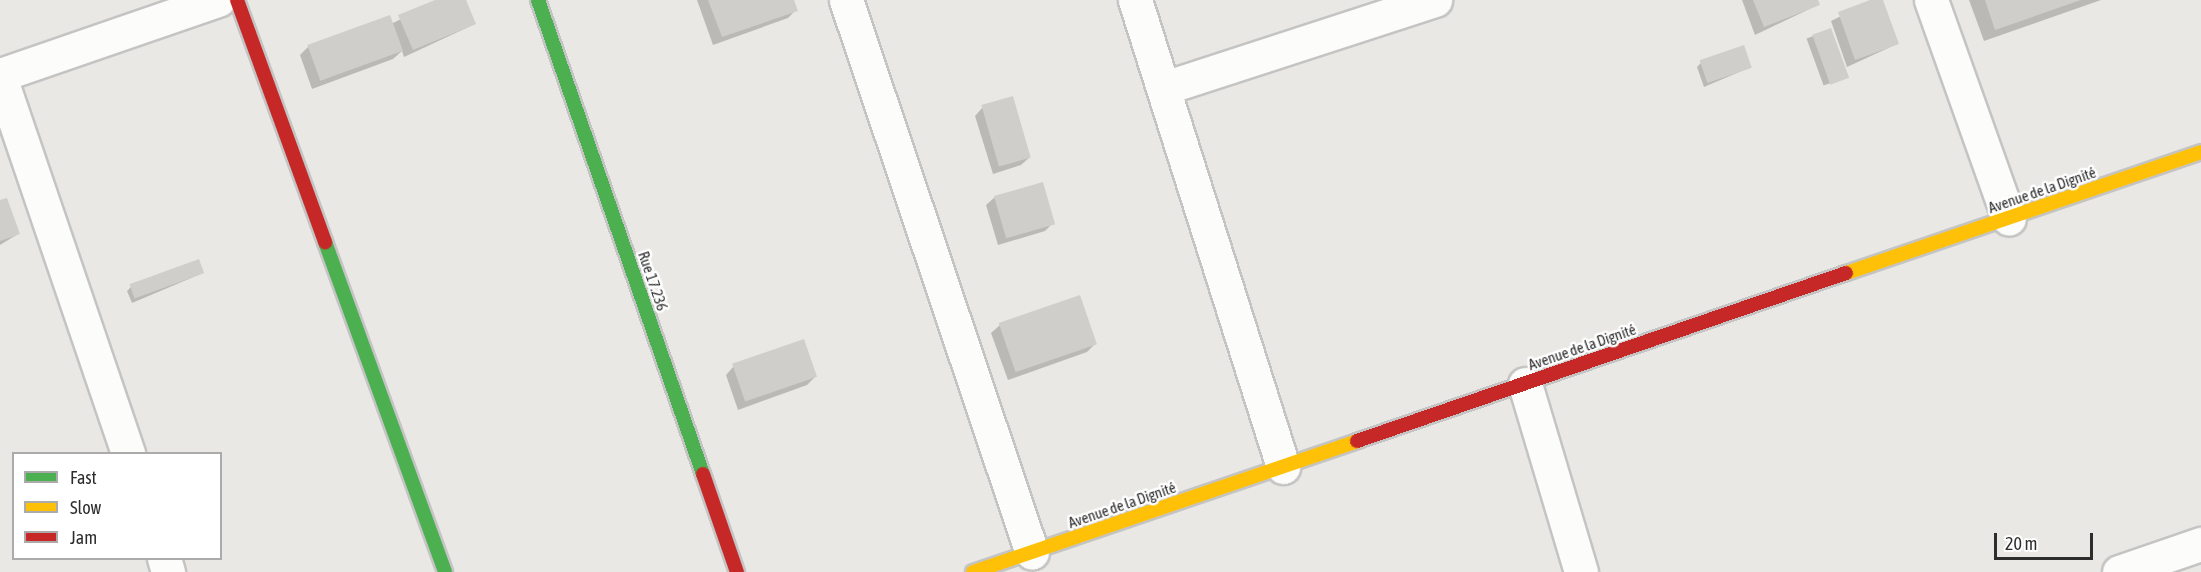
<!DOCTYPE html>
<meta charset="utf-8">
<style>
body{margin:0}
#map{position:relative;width:2201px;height:572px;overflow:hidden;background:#eae8e4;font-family:"Asap Condensed",sans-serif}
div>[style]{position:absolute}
.shadow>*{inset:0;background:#0003;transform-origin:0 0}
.building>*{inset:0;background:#cfceca;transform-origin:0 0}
.roads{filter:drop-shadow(2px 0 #c4c4c4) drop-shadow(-2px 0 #c4c4c4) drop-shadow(0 2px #c4c4c4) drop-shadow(0 -2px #c4c4c4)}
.street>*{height:33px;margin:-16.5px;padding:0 16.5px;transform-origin:16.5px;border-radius:16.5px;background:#fcfcfb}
.fast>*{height:14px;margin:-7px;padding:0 7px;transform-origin:7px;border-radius:7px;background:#4caf50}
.slow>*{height:14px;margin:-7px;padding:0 7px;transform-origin:7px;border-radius:7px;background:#ffc107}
.jam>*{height:14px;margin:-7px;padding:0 7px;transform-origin:7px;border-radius:7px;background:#c62828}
span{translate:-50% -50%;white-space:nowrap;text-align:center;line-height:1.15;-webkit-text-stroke:5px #fff;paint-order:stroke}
.street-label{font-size:15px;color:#2d2d2d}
.legend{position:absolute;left:12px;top:452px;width:210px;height:108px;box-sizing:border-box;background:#fff;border:2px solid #ababab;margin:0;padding:8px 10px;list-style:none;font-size:18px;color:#2d2d2d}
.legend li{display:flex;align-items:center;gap:12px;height:30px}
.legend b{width:30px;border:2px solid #ababab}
.scale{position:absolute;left:1994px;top:533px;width:99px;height:27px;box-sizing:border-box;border:3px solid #2d2d2d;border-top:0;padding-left:8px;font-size:18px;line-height:21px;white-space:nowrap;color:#2d2d2d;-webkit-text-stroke:4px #fff;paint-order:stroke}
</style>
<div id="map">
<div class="shadow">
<i style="clip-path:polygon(439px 0,465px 0,475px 24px,404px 57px,402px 51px,393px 59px,312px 89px,300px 55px,308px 47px,391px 24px)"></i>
<i style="clip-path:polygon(697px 0,792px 0,796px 10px,788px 18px,713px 45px)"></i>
<i style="clip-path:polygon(1742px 0,1816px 0,1818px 5px,1755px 35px)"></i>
<i style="clip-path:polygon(1874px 0,1881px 0,1897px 44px,1847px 67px,1831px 21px)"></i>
<i style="clip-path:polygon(1969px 0,2101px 0,1984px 41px)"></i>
<i style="left:1830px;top:30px;width:50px;height:25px;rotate:70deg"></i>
<i style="clip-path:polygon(1701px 63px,1751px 67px,1704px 87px,1697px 67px)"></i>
<i style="clip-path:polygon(983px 107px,1030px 157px,1021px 165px,993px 174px,975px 116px)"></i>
<i style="clip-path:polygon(995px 197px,1053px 223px,1045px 231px,998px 245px,986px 205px)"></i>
<i style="clip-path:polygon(0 202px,18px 234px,0 245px)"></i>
<i style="clip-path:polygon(203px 273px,132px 303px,127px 291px,131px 287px)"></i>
<i style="clip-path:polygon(1000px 325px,1096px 343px,1087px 352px,1008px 380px,991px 333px)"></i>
<i style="clip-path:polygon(734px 366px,816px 376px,807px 385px,738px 410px,726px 375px)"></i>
</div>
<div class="building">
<i style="clip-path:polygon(435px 0,466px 0,476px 24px,413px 50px,398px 15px)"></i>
<i style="clip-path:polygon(708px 0,794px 0,798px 11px,722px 37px)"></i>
<i style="clip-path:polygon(1753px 0,1818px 0,1820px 5px,1764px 27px)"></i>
<i style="clip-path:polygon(1870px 0,1883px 0,1899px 44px,1855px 60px,1838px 12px)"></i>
<i style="clip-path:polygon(1985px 0,2081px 0,1995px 30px)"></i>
<i style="left:390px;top:15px;width:38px;height:88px;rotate:70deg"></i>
<i style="left:1831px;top:28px;width:53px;height:20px;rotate:70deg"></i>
<i style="left:1744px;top:45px;width:24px;height:47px;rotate:71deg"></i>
<i style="left:1013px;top:96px;width:64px;height:33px;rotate:74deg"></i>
<i style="left:1043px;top:182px;width:44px;height:51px;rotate:74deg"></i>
<i style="clip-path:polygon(7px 198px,20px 234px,0 241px,0 200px)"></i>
<i style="left:199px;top:259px;width:15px;height:74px;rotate:70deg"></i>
<i style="left:1080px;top:295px;width:52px;height:86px;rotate:71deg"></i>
<i style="left:804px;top:339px;width:40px;height:76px;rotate:71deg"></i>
</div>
<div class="roads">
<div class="street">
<i style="left:846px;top:0;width:583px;rotate:71.41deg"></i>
<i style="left:1135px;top:0;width:490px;rotate:72.4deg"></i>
<i style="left:1931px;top:0;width:232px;rotate:70.4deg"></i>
<i style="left:0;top:75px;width:231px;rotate:-19deg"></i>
<i style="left:0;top:77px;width:398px;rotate:71.2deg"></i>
<i style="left:1167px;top:87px;width:282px;rotate:-18deg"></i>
<i style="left:1525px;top:384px;width:196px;rotate:73.4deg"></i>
<i style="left:164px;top:558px;width:15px;rotate:74deg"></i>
<i style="left:2119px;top:572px;width:87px;rotate:-18.9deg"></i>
</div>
<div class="fast">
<i style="left:538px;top:0;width:502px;rotate:70.81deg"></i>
<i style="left:325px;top:242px;width:351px;rotate:70deg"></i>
</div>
<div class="slow">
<i style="left:1846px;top:273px;width:375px;rotate:-18.8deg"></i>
<i style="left:973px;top:572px;width:406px;rotate:-18.8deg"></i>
</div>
<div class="jam">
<i style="left:237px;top:0;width:258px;rotate:70deg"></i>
<i style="left:1357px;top:441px;width:517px;rotate:-18.96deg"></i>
<i style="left:703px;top:474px;width:104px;rotate:70.9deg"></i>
</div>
</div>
<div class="street-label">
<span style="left:2042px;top:190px;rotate:-19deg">Avenue de la Dignité</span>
<span style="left:653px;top:281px;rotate:71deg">Rue 17.236</span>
<span style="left:1582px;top:347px;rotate:-19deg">Avenue de la Dignité</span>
<span style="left:1122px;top:505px;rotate:-19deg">Avenue de la Dignité</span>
</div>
<ul class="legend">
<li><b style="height:8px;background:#4caf50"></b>Fast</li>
<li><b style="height:8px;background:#ffc107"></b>Slow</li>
<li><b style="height:8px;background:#c62828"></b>Jam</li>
</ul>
<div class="scale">20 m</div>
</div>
